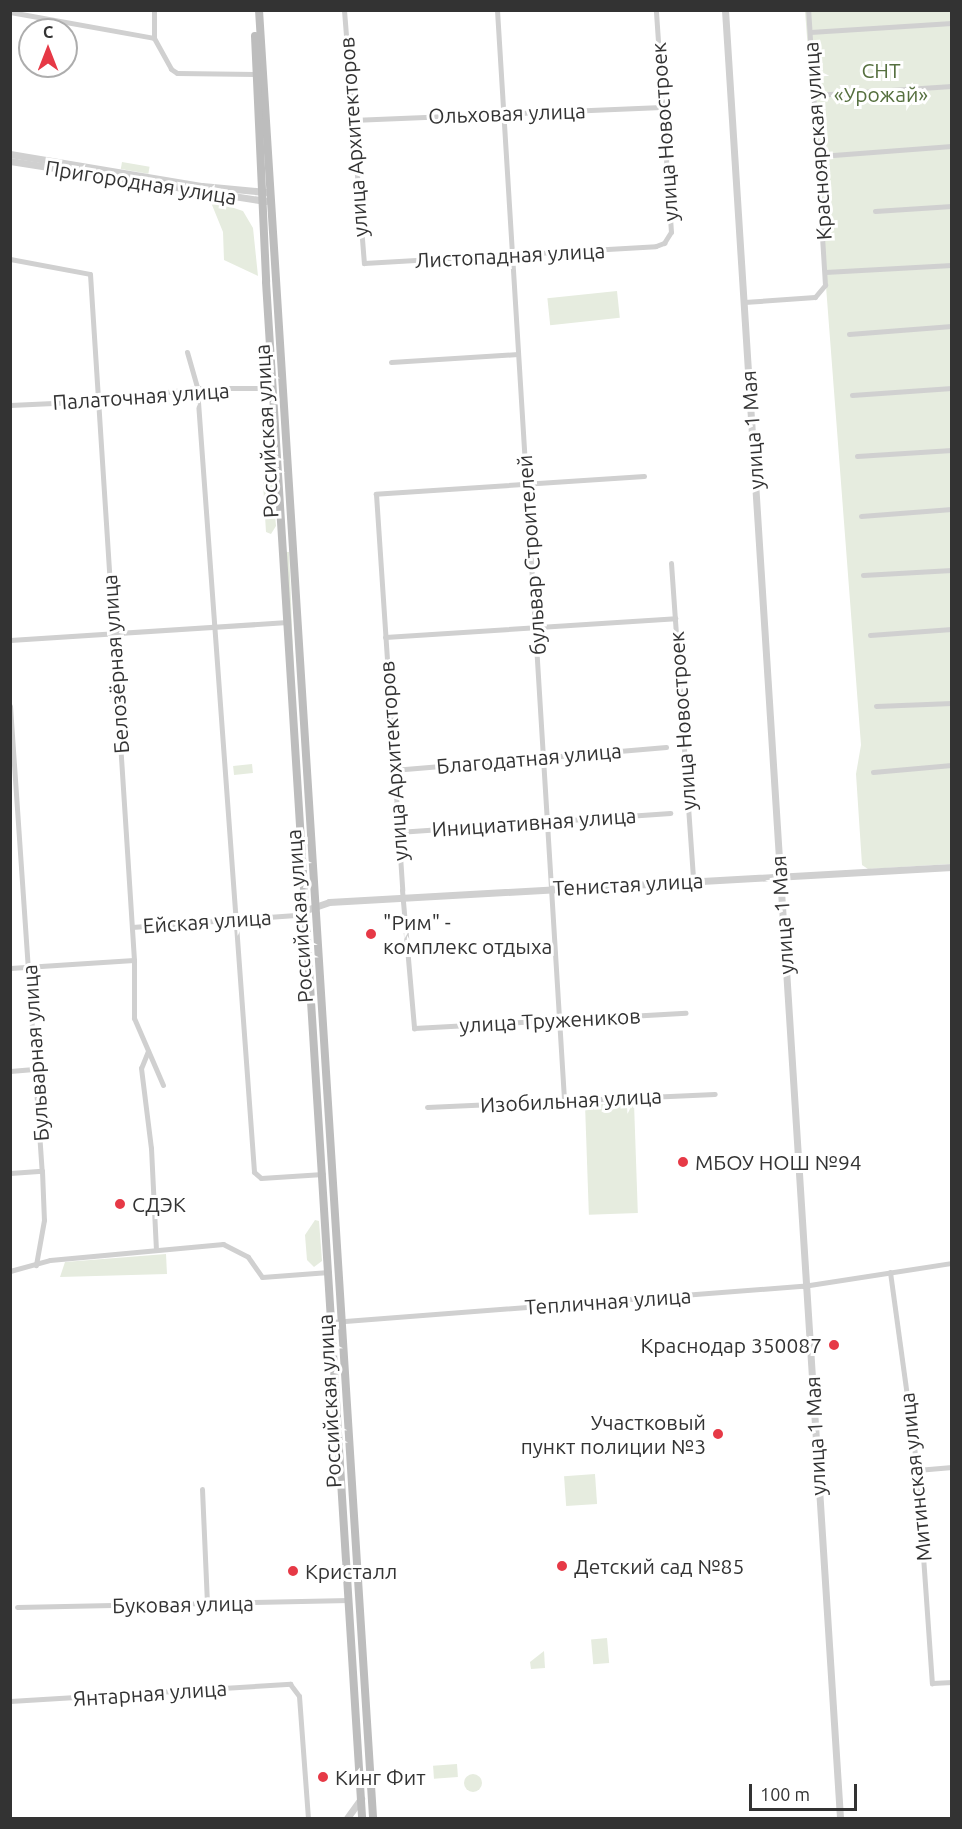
<!DOCTYPE html>
<meta charset="utf-8">
<style>
body{margin:0}
#map{position:relative;width:962px;height:1829px;overflow:hidden;background:#fff;font-family:Ubuntu,sans-serif}
div>[style]{position:absolute}
.green>*{inset:0;background:#e6ecdf;transform-origin:0 0}
.round{border-radius:50%}
.minor>*{height:5px;margin:-2.5px;padding:0 2.5px;transform-origin:2.5px;border-radius:2.5px;background:#d0d0d0}
.tertiary>*{height:7px;margin:-3.5px;padding:0 3.5px;transform-origin:3.5px;border-radius:3.5px;background:#d0d0d0}
.secondary>*{height:8px;margin:-4px;padding:0 4px;transform-origin:4px;border-radius:4px;background:#bdbdbd}
.dots>*{width:16px;height:16px;translate:-50% -50%;box-sizing:border-box;border:3px solid #fff;border-radius:50%}
span{translate:-50% -50%;white-space:nowrap;text-align:center;line-height:1.15;-webkit-text-stroke:6px #fff;paint-order:stroke}
.park-label{font-size:21px;color:#56703f}
.street-label{font-size:21px;color:#333}
.poi-label{font-size:21px;color:#333}
.left{translate:0 -50%;text-align:left}
.right{translate:-100% -50%;text-align:right}
.frame{position:absolute;inset:0;border:12px solid #333;pointer-events:none}
.north{position:absolute;left:18px;top:18px;width:60px;height:60px;box-sizing:border-box;background:#fff;border:2px solid #adadad;border-radius:50%;rotate:0deg;font-size:16px;font-weight:700;line-height:24px;text-align:center;color:#333}
.north::after{content:'';display:block;margin:auto;width:21px;height:27px;background:#e63946;clip-path:polygon(50% 0,100% 100%,50% 72%,0 100%)}
.scale{position:absolute;left:749px;top:1784px;width:108px;height:27px;box-sizing:border-box;border:3px solid #333;border-top:0;padding-left:8px;font-size:18px;line-height:21px;white-space:nowrap;color:#333;-webkit-text-stroke:4px #fff;paint-order:stroke}
</style>
<div id="map">
<div class="green">
<i style="clip-path:polygon(805px 11px,951px 11px,951px 864px,868px 869px,862px 865px,856px 774px,861px 745px)"></i>
<i style="left:122px;top:162px;width:28px;height:7px;rotate:10deg"></i>
<i style="clip-path:polygon(210px 200px,243px 211px,253px 228px,258px 276px,224px 260px,223px 232px)"></i>
<i style="left:617px;top:291px;width:27px;height:70px;rotate:84deg"></i>
<i style="clip-path:polygon(268px 479px,272px 479px,276px 526px,271px 534px,266px 532px,263px 483px)"></i>
<i style="clip-path:polygon(285px 552px,289px 552px,295px 699px)"></i>
<i style="left:252px;top:764px;width:9px;height:19px;rotate:84deg"></i>
<i style="left:634px;top:1103px;width:110px;height:49px;rotate:88deg"></i>
<i style="clip-path:polygon(315px 1220px,319px 1221px,322px 1261px,314px 1267px,307px 1260px,305px 1235px)"></i>
<i style="clip-path:polygon(166px 1254px,167px 1274px,60px 1277px,65px 1262px)"></i>
<i style="left:595px;top:1474px;width:30px;height:31px;rotate:86deg"></i>
<i style="left:607px;top:1638px;width:25px;height:16px;rotate:85deg"></i>
<i style="clip-path:polygon(544px 1651px,545px 1668px,531px 1669px,530px 1662px)"></i>
<i style="left:457px;top:1764px;width:13px;height:24px;rotate:86deg"></i>
<i class="round" style="left:464px;top:1774px;width:18px;height:18px"></i>
</div>
<div class="minor">
<i style="left:154px;top:10px;width:28px;rotate:90deg"></i>
<i style="left:344px;top:10px;width:254px;rotate:85.5deg"></i>
<i style="left:364px;top:263px;width:292px;rotate:-3.3deg"></i>
<i style="left:656px;top:246px;width:9px;rotate:-21deg"></i>
<i style="left:664px;top:243px;width:13px;rotate:-58deg"></i>
<i style="left:671px;top:232px;width:223px;rotate:-93.9deg"></i>
<i style="left:497px;top:10px;width:1091px;rotate:86.48deg"></i>
<i style="left:10px;top:12px;width:146px;rotate:10.2deg"></i>
<i style="left:154px;top:38px;width:35px;rotate:61deg"></i>
<i style="left:171px;top:69px;width:7px;rotate:34deg"></i>
<i style="left:177px;top:73px;width:82px;rotate:0.7deg"></i>
<i style="left:810px;top:32px;width:142px;rotate:-3.6deg"></i>
<i style="left:815px;top:95px;width:137px;rotate:-3.8deg"></i>
<i style="left:352px;top:120px;width:310px;rotate:-2.4deg"></i>
<i style="left:820px;top:156px;width:132px;rotate:-4.3deg"></i>
<i style="left:875px;top:211px;width:77px;rotate:-3.7deg"></i>
<i style="left:10px;top:259px;width:81px;rotate:10.6deg"></i>
<i style="left:90px;top:274px;width:687px;rotate:86.33deg"></i>
<i style="left:134px;top:960px;width:58px;rotate:90deg"></i>
<i style="left:134px;top:1018px;width:73px;rotate:66.6deg"></i>
<i style="left:825px;top:272px;width:127px;rotate:-3.2deg"></i>
<i style="left:744px;top:302px;width:71px;rotate:-4deg"></i>
<i style="left:815px;top:297px;width:16px;rotate:-50deg"></i>
<i style="left:825px;top:285px;width:276px;rotate:-93.5deg"></i>
<i style="left:849px;top:334px;width:103px;rotate:-4.4deg"></i>
<i style="left:187px;top:352px;width:37px;rotate:74deg"></i>
<i style="left:197px;top:388px;width:786px;rotate:85.84deg"></i>
<i style="left:254px;top:1172px;width:9px;rotate:41deg"></i>
<i style="left:261px;top:1178px;width:62px;rotate:-3.7deg"></i>
<i style="left:391px;top:362px;width:127px;rotate:-3.6deg"></i>
<i style="left:852px;top:395px;width:100px;rotate:-4deg"></i>
<i style="left:10px;top:405px;width:87px;rotate:-2.6deg"></i>
<i style="left:97px;top:401px;width:101px;rotate:-7.4deg"></i>
<i style="left:197px;top:388px;width:75px"></i>
<i style="left:857px;top:456px;width:95px;rotate:-3.6deg"></i>
<i style="left:644px;top:476px;width:269px;rotate:176.2deg"></i>
<i style="left:376px;top:494px;width:397px;rotate:86.2deg"></i>
<i style="left:402px;top:890px;width:139px;rotate:85deg"></i>
<i style="left:414px;top:1028px;width:272px;rotate:-3.2deg"></i>
<i style="left:861px;top:516px;width:91px;rotate:-4.4deg"></i>
<i style="left:671px;top:563px;width:318px;rotate:86deg"></i>
<i style="left:863px;top:575px;width:89px;rotate:-3.2deg"></i>
<i style="left:870px;top:635px;width:82px;rotate:-4.2deg"></i>
<i style="left:385px;top:637px;width:291px;rotate:-3.7deg"></i>
<i style="left:10px;top:640px;width:278px;rotate:-3.7deg"></i>
<i style="left:10px;top:706px;width:466px;rotate:86.1deg"></i>
<i style="left:42px;top:1171px;width:49px;rotate:87.7deg"></i>
<i style="left:44px;top:1220px;width:46px;rotate:100.1deg"></i>
<i style="left:876px;top:706px;width:76px;rotate:-2.3deg"></i>
<i style="left:393px;top:770px;width:274px;rotate:-4.8deg"></i>
<i style="left:873px;top:772px;width:79px;rotate:-5.1deg"></i>
<i style="left:398px;top:832px;width:273px;rotate:-4deg"></i>
<i style="left:132px;top:927px;width:175px;rotate:-4.2deg"></i>
<i style="left:10px;top:968px;width:124px;rotate:-3.7deg"></i>
<i style="left:148px;top:1051px;width:18px;rotate:112deg"></i>
<i style="left:141px;top:1068px;width:81px;rotate:82.9deg"></i>
<i style="left:151px;top:1148px;width:102px;rotate:87.2deg"></i>
<i style="left:10px;top:1071px;width:24px;rotate:-5deg"></i>
<i style="left:427px;top:1107px;width:288px;rotate:-2.6deg"></i>
<i style="left:10px;top:1173px;width:32px;rotate:-4deg"></i>
<i style="left:10px;top:1271px;width:41px;rotate:-15.4deg"></i>
<i style="left:50px;top:1260px;width:174px;rotate:-5.3deg"></i>
<i style="left:223px;top:1244px;width:28px;rotate:27deg"></i>
<i style="left:248px;top:1257px;width:24px;rotate:55deg"></i>
<i style="left:262px;top:1277px;width:67px;rotate:-4.3deg"></i>
<i style="left:890px;top:1272px;width:200px;rotate:82.2deg"></i>
<i style="left:917px;top:1470px;width:214px;rotate:86deg"></i>
<i style="left:932px;top:1683px;width:20px;rotate:-3deg"></i>
<i style="left:332px;top:1322px;width:472px;rotate:-4.4deg"></i>
<i style="left:803px;top:1286px;width:151px;rotate:-8.8deg"></i>
<i style="left:917px;top:1470px;width:35px;rotate:-5deg"></i>
<i style="left:202px;top:1489px;width:115px;rotate:87.5deg"></i>
<i style="left:17px;top:1607px;width:332px;rotate:-1.2deg"></i>
<i style="left:10px;top:1701px;width:281px;rotate:-3.5deg"></i>
<i style="left:290px;top:1684px;width:15px;rotate:53deg"></i>
<i style="left:299px;top:1696px;width:122px;rotate:85.8deg"></i>
</div>
<div class="tertiary">
<i style="left:725px;top:10px;width:1812px;rotate:86.36deg"></i>
<i style="left:10px;top:154px;width:195px;rotate:9.5deg"></i>
<i style="left:202px;top:186px;width:64px;rotate:5.4deg"></i>
<i style="left:10px;top:161px;width:259px;rotate:8.9deg"></i>
<i style="left:306px;top:910px;width:24px;rotate:-19deg"></i>
<i style="left:329px;top:902px;width:624px;rotate:-3.22deg"></i>
<i style="left:347px;top:1818px;width:24px;rotate:-54deg"></i>
</div>
<div class="secondary">
<i style="left:259px;top:10px;width:1812px;rotate:86.39deg"></i>
<i style="left:255px;top:36px;width:246px;rotate:87.4deg"></i>
<i style="left:266px;top:282px;width:1539px;rotate:86.42deg"></i>
</div>
<div class="dots">
<i style="left:371px;top:934px;background:#e63946"></i>
<i style="left:683px;top:1162px;background:#e63946"></i>
<i style="left:120px;top:1204px;background:#e63946"></i>
<i style="left:834px;top:1345px;background:#e63946"></i>
<i style="left:718px;top:1434px;background:#e63946"></i>
<i style="left:562px;top:1566px;background:#e63946"></i>
<i style="left:293px;top:1571px;background:#e63946"></i>
<i style="left:323px;top:1777px;background:#e63946"></i>
</div>
<div class="park-label">
<span style="left:881px;top:82px">СНТ<br>«Урожай»</span>
</div>
<div class="street-label">
<span style="left:507px;top:113px;rotate:-2deg">Ольховая улица</span>
<span style="left:664px;top:132px;rotate:-94deg">улица Новостроек</span>
<span style="left:353px;top:137px;rotate:-94deg">улица Архитекторов</span>
<span style="left:817px;top:141px;rotate:-94deg">Красноярская улица</span>
<span style="left:141px;top:182px;rotate:9deg">Пригородная улица</span>
<span style="left:510px;top:255px;rotate:-3deg">Листопадная улица</span>
<span style="left:141px;top:396px;rotate:-4deg">Палаточная улица</span>
<span style="left:752px;top:430px;rotate:-94deg">улица 1 Мая</span>
<span style="left:266px;top:431px;rotate:-93deg">Российская улица</span>
<span style="left:531px;top:555px;rotate:-94deg">бульвар Строителей</span>
<span style="left:115px;top:664px;rotate:-94deg">Белозёрная улица</span>
<span style="left:682px;top:721px;rotate:-94deg">улица Новостроек</span>
<span style="left:529px;top:758px;rotate:-5deg">Благодатная улица</span>
<span style="left:393px;top:761px;rotate:-94deg">улица Архитекторов</span>
<span style="left:534px;top:822px;rotate:-4deg">Инициативная улица</span>
<span style="left:628px;top:884px;rotate:-3deg">Тенистая улица</span>
<span style="left:782px;top:915px;rotate:-94deg">улица 1 Мая</span>
<span style="left:299px;top:916px;rotate:-94deg">Российская улица</span>
<span style="left:207px;top:921px;rotate:-4deg">Ейская улица</span>
<span style="left:550px;top:1020px;rotate:-3deg">улица Тружеников</span>
<span style="left:35px;top:1053px;rotate:-94deg">Бульварная улица</span>
<span style="left:571px;top:1100px;rotate:-3deg">Изобильная улица</span>
<span style="left:608px;top:1301px;rotate:-4deg">Тепличная улица</span>
<span style="left:329px;top:1401px;rotate:-93deg">Российская улица</span>
<span style="left:815px;top:1436px;rotate:-93deg">улица 1 Мая</span>
<span style="left:915px;top:1477px;rotate:-96deg">Митинская улица</span>
<span style="left:183px;top:1604px;rotate:-1deg">Буковая улица</span>
<span style="left:150px;top:1693px;rotate:-4deg">Янтарная улица</span>
</div>
<div class="poi-label">
<span class="left" style="left:383px;top:934px">"Рим" -<br>комплекс отдыха</span>
<span class="left" style="left:695px;top:1162px">МБОУ НОШ №94</span>
<span class="left" style="left:132px;top:1204px">СДЭК</span>
<span class="right" style="left:822px;top:1345px">Краснодар 350087</span>
<span class="right" style="left:706px;top:1434px">Участковый<br>пункт полиции №3</span>
<span class="left" style="left:574px;top:1566px">Детский сад №85</span>
<span class="left" style="left:305px;top:1571px">Кристалл</span>
<span class="left" style="left:335px;top:1777px">Кинг Фит</span>
</div>
<div class="frame"></div>
<div class="north">С</div>
<div class="scale">100 m</div>
</div>
